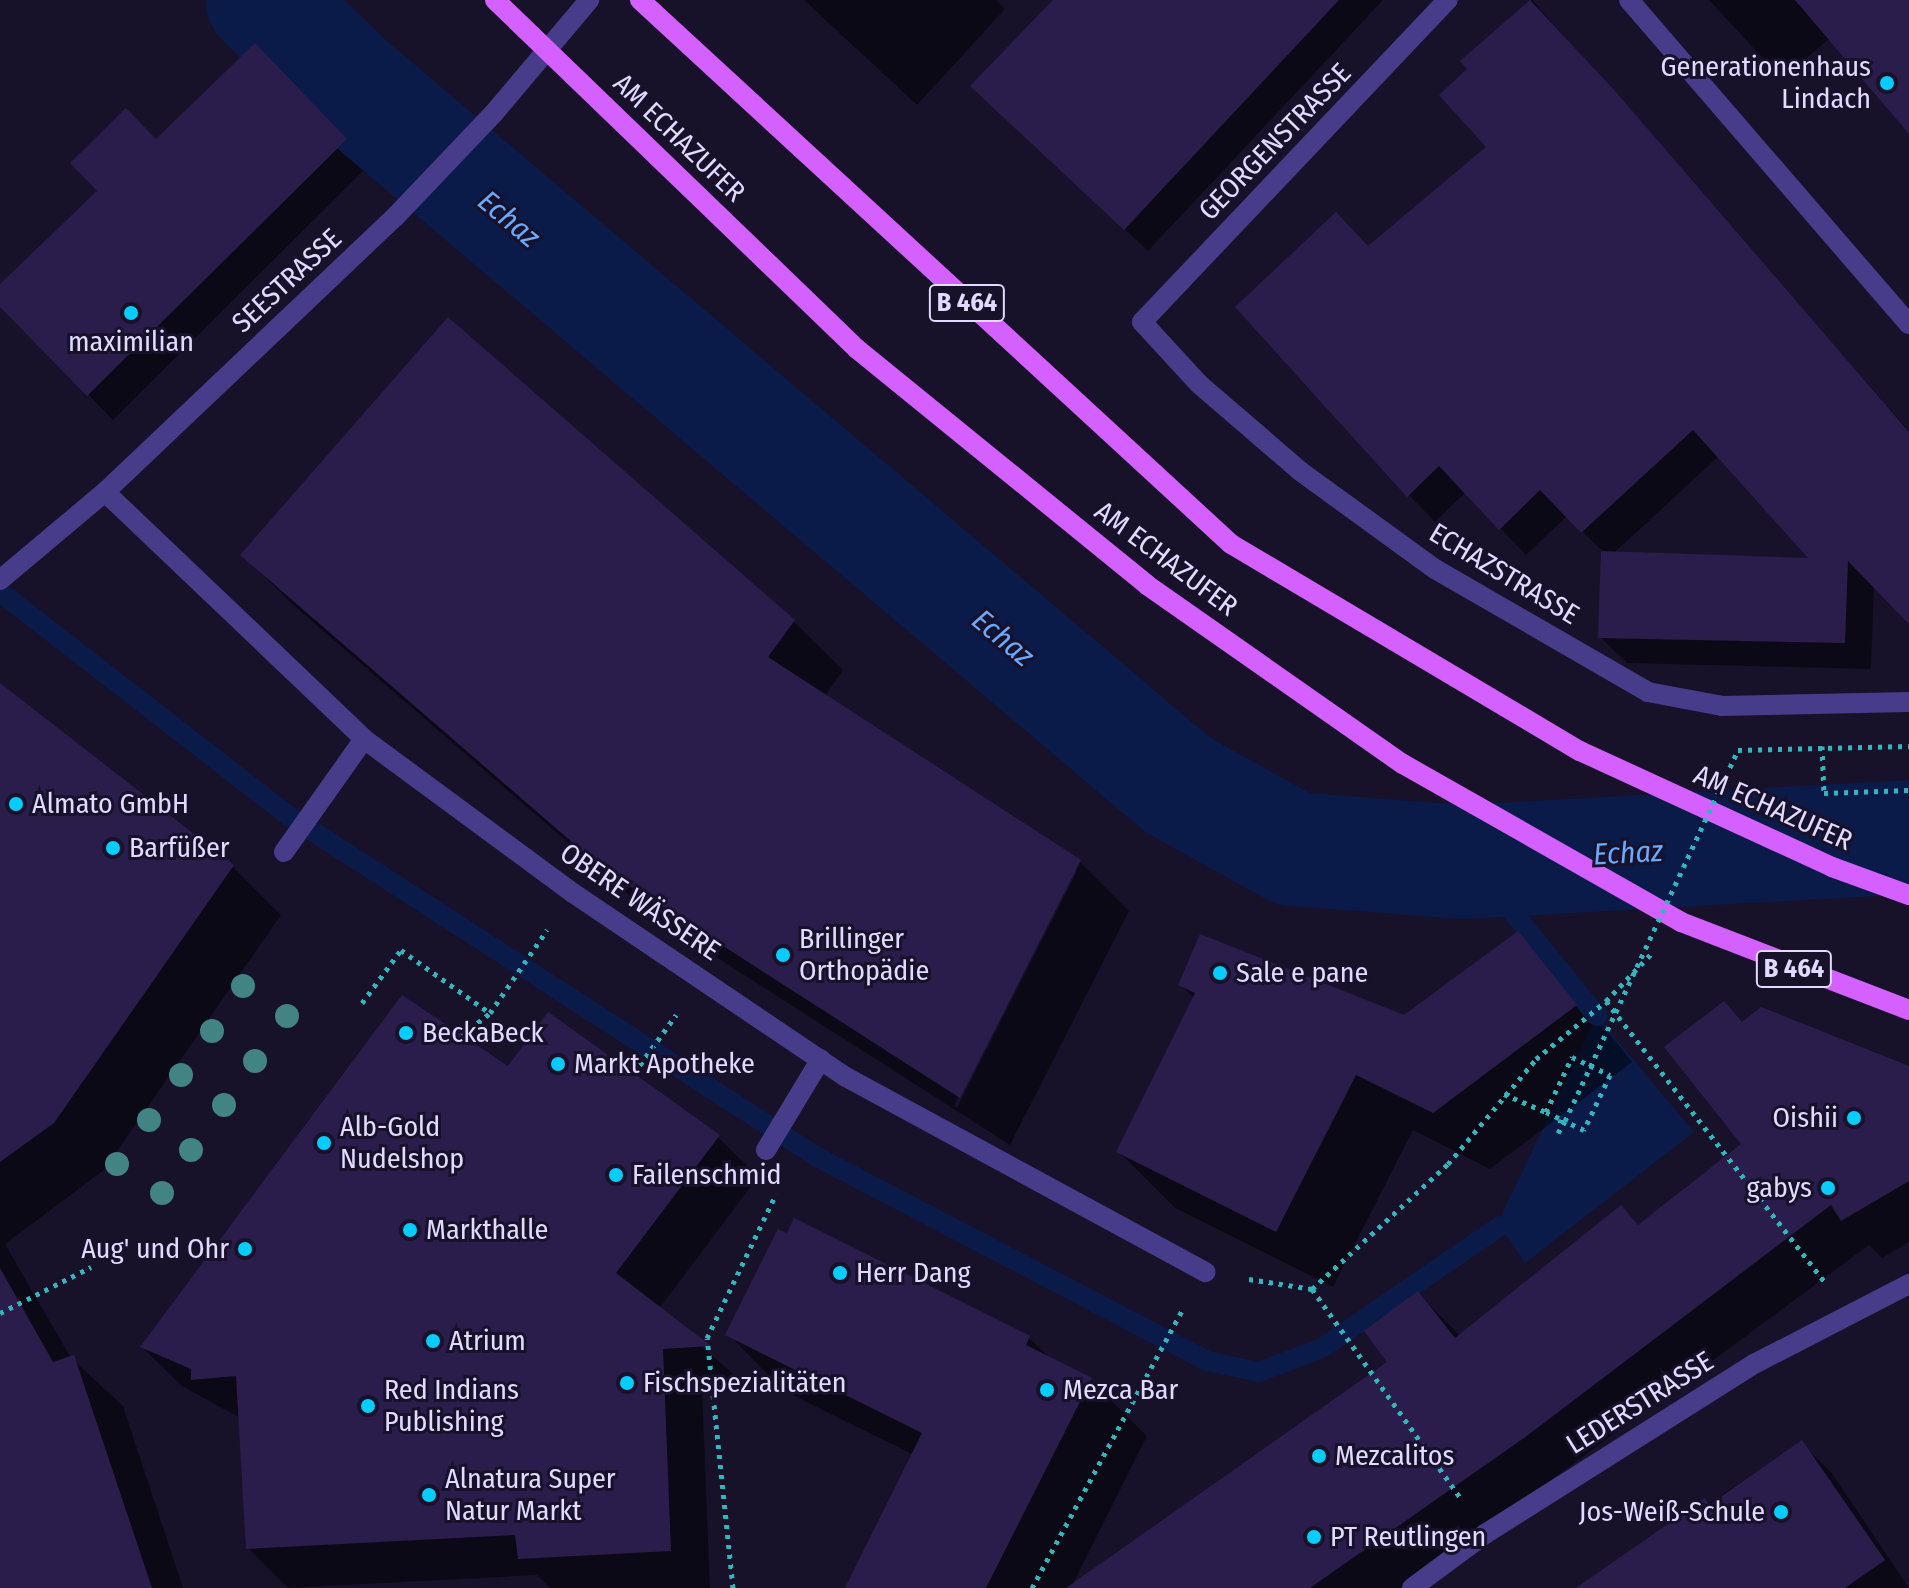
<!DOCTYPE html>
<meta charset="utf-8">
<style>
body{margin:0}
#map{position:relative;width:1909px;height:1588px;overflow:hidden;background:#18112a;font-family:"Fira Sans Condensed",sans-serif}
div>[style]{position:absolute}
.water>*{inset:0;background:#0b1b49}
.shadow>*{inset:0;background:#0007}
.stream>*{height:20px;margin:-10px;padding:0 10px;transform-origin:10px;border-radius:10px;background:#0b1b49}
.river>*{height:114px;margin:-57px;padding:0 57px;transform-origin:57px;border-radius:57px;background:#0b1b49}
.building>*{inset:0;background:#2b1d4b}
.path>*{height:5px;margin-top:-2.5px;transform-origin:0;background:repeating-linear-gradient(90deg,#30b7bd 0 4px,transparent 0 10px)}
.lane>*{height:20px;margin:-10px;padding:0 10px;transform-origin:10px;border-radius:10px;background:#473c89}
.street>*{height:20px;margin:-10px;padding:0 10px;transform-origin:10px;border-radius:10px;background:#473c89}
.primary>*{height:20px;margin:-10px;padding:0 10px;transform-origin:10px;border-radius:10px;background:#d461ff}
.path-bridge>*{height:5px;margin-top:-2.5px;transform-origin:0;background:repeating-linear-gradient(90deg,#30b7bd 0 4px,transparent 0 10px)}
.trees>*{width:24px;height:24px;margin:-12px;border-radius:50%;background:#428384}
.dots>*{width:22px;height:22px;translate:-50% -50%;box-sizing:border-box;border:4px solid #18112a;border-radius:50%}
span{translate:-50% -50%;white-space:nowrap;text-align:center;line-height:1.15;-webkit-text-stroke:6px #18112a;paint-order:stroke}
.shield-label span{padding:2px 6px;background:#18112a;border:2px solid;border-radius:6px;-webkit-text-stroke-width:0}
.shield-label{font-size:26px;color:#e2daff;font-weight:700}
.poi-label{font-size:28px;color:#e2daff}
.right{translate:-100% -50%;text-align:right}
.left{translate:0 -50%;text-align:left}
.street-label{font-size:28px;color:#e2daff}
.water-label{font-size:30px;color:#68aaff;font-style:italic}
</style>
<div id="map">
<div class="water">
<i style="clip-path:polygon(1909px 809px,1909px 828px,1865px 810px)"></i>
<i style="clip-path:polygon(1597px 1016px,1694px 1132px,1525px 1263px,1500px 1226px,1503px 1212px)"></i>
</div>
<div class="shadow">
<i style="clip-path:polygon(804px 0,996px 0,1005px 9px,917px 105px)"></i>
<i style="clip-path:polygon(1056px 0,1383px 0,1148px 251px,996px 109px)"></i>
<i style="clip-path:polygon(evenodd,1532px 0,1909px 431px,1909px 621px,1874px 585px,1871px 669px,1627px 663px,1600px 637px,1603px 552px,1567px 516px,1526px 555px,1466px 492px,1435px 522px,1409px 495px,1368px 248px,1489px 147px,1469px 69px,1463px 61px,1532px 0,1719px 456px,1812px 560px,1614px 553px,1719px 456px)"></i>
<i style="clip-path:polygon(1709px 0,1909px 0,1909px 131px,1830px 38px,1782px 79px)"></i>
<i style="clip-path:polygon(279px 70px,370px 164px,113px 420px,0 304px,0 287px,156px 141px)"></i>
<i style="clip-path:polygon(evenodd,243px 555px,793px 621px,843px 670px,825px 696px,1080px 862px,1129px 911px,1010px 1145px,655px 918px,292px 604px,243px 555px,1073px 871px,1077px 871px,957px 1108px,954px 1106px,1073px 871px)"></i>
<i style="clip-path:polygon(0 693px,232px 866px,281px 915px,104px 1170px,5px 1244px,71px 1358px,123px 1406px,183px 1588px,0 1588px)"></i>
<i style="clip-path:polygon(1518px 933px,1575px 990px,1632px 1062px,1490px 1169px,1413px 1130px,1333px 1287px,1175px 1208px,1119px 1152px,1195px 999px,1180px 984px,1404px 1017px)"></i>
<i style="clip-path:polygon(1744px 1024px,1909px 1071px,1909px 1242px,1882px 1258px,1869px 1245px,1405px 1588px,1113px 1588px,1390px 1363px,1418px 1293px,1460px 1336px,1621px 1207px,1639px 1226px,1743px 1144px)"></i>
<i style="clip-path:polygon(508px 1069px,718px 1137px,758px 1177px,659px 1309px,747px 1386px,702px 1389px,710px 1588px,550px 1588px,537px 1575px,288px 1588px,248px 1548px,240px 1418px,182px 1386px,142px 1347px)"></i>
<i style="clip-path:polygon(728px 1334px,1029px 1338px,1051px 1359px,1090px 1379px,1147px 1436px,1071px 1588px,847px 1588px,914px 1455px,784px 1391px)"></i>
<i style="clip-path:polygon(1801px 1443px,1831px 1472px,1909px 1588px,1580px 1588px)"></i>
</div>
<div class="stream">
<i style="left:0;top:592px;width:362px;rotate:37.8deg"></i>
<i style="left:286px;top:814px;width:632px;rotate:32.86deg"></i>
<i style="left:817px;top:1157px;width:440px;rotate:27.6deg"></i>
<i style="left:1207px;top:1361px;width:53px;rotate:11.9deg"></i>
<i style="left:1259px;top:1372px;width:67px;rotate:-20.9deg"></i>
<i style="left:1322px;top:1348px;width:216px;rotate:-34.4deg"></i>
<i style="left:1463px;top:862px;width:40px;rotate:41deg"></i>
<i style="left:1493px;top:888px;width:165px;rotate:50.9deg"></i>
</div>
<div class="river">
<i style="left:263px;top:0;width:117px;rotate:44.3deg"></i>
<i style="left:347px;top:82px;width:1088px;rotate:40.23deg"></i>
<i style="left:1178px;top:785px;width:132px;rotate:29.1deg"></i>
<i style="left:1293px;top:849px;width:170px;rotate:4.4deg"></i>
<i style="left:1463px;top:862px;width:447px;rotate:-3.2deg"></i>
</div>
<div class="building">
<i style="clip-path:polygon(1053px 0,1339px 0,1124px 230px,970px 86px)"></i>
<i style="clip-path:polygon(1530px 0,1615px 91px,1909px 432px,1909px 624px,1848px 561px,1845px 643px,1598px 638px,1601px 551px,1808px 558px,1693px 430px,1581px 533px,1540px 490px,1499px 530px,1439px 466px,1407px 497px,1235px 307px,1336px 212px,1368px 246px,1486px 147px,1439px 95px,1467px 69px,1460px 61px)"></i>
<i style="clip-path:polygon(1795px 0,1909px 0,1909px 134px)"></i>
<i style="clip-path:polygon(255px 43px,347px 139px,87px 396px,0 307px,0 284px,97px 191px,70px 163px,126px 108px,156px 139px)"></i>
<i style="clip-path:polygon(448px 317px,795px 620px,768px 657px,1081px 860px,960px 1098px,603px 869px,240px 555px)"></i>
<i style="clip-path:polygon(0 683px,234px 865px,54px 1123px,0 1162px)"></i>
<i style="clip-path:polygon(1518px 931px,1577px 1005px,1433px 1113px,1356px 1075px,1276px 1232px,1116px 1152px,1195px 993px,1178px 985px,1200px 934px,1404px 1015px)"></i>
<i style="clip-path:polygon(402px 995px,508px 1066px,548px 1012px,720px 1135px,616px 1273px,711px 1346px,663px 1349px,671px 1551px,518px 1559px,515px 1535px,246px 1549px,236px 1376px,191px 1380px,191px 1369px,140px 1347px)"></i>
<i style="clip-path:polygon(1724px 1001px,1742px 1022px,1761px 1007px,1909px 1066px,1909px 1181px,1841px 1221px,1831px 1205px,1528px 1435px,1310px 1588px,1066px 1588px,1387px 1362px,1364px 1331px,1418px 1291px,1455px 1338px,1621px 1205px,1638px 1225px,1741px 1144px,1664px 1047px)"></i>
<i style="clip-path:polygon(794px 1218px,1030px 1336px,1026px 1345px,1092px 1378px,986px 1588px,845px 1588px,922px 1433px,725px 1335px,778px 1229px,787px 1233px)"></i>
<i style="clip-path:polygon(0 1268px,53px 1362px,74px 1355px,152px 1588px,0 1588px)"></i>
<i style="clip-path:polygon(1802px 1440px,1885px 1560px,1845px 1588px,1576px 1588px,1705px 1498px,1709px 1505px)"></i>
</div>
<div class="path">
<i style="left:1822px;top:746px;width:47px;rotate:87.6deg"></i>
<i style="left:1824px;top:793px;width:85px;rotate:-2deg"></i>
<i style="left:1606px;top:1001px;width:355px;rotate:52.1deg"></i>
<i style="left:362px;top:1003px;width:66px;rotate:-53.7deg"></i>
<i style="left:401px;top:950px;width:109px;rotate:35.3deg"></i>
<i style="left:462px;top:1035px;width:36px;rotate:-38deg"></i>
<i style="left:490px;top:1013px;width:101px;rotate:-55.5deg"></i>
<i style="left:634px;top:1073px;width:72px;rotate:-54.1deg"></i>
<i style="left:1504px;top:1094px;width:46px;rotate:23.2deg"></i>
<i style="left:1546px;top:1112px;width:61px;rotate:-64.7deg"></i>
<i style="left:1572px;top:1057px;width:42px;rotate:25.3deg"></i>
<i style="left:1610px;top:1075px;width:61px;rotate:115.3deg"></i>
<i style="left:1584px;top:1130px;width:21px;rotate:-155deg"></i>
<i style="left:1565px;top:1121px;width:14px;rotate:120deg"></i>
<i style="left:1546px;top:1112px;width:17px;rotate:25deg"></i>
<i style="left:1561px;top:1119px;width:10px;rotate:101deg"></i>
<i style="left:1249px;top:1279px;width:64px;rotate:9deg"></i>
<i style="left:1312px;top:1289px;width:185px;rotate:-42.6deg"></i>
<i style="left:1448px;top:1164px;width:137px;rotate:-50deg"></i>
<i style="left:1536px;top:1059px;width:91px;rotate:-39.6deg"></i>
<i style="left:1606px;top:1001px;width:65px;rotate:-46.2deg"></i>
<i style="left:1312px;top:1289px;width:255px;rotate:54.6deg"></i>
<i style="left:0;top:1313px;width:102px;rotate:-26.8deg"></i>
<i style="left:733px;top:1588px;width:251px;rotate:-95.9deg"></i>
<i style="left:707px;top:1338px;width:160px;rotate:-64.4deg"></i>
<i style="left:1032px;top:1588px;width:319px;rotate:-61.6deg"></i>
</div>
<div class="lane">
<i style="left:1142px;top:322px;width:84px;rotate:47.4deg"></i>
<i style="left:1199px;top:384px;width:133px;rotate:40.7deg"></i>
<i style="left:1300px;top:471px;width:167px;rotate:36deg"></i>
<i style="left:1435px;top:569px;width:246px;rotate:30deg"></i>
<i style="left:1648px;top:692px;width:75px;rotate:10.7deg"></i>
<i style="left:1722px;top:706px;width:187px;rotate:-1.2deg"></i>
<i style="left:105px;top:492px;width:358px;rotate:43.6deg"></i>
<i style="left:364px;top:739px;width:260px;rotate:36.4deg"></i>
<i style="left:573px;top:893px;width:329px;rotate:34deg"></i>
<i style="left:846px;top:1077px;width:409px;rotate:28.5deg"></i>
<i style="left:284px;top:852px;width:138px;rotate:-54.7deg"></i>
<i style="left:766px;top:1150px;width:106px;rotate:-58.9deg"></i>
</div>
<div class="street">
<i style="left:1629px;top:0;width:428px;rotate:49.2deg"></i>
<i style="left:1142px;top:322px;width:444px;rotate:-46.5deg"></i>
<i style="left:0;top:580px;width:137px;rotate:-40deg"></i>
<i style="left:105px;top:492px;width:398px;rotate:-43.5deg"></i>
<i style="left:394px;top:218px;width:145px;rotate:-46.4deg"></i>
<i style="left:494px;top:113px;width:148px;rotate:-49.9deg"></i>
<i style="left:1412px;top:1588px;width:91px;rotate:-36.5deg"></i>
<i style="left:1485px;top:1534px;width:320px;rotate:-32.3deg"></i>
<i style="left:1756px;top:1363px;width:172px;rotate:-27.3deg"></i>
</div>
<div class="primary">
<i style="left:495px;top:0;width:503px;rotate:43.95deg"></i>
<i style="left:857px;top:349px;width:374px;rotate:39.1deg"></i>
<i style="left:1147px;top:585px;width:312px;rotate:35deg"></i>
<i style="left:1403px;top:764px;width:320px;rotate:29.6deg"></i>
<i style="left:1681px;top:922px;width:244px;rotate:21.1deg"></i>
<i style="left:640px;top:0;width:803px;rotate:42.63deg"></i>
<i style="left:1231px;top:544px;width:406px;rotate:30.7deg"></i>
<i style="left:1580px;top:751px;width:277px;rotate:24.7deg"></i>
<i style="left:1832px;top:867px;width:82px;rotate:20deg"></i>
</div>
<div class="path-bridge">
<i style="left:1565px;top:1121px;width:409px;rotate:-65deg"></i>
<i style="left:1738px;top:750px;width:171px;rotate:-1.3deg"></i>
</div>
<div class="trees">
<i style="left:243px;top:986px"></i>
<i style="left:287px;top:1016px"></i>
<i style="left:212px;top:1031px"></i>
<i style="left:255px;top:1061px"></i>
<i style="left:181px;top:1075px"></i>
<i style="left:224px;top:1105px"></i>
<i style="left:149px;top:1120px"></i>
<i style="left:191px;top:1150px"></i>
<i style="left:117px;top:1164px"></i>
<i style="left:162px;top:1193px"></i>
</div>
<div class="dots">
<i style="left:1887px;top:83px;background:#06cdff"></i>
<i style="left:131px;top:313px;background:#06cdff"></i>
<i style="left:16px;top:804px;background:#06cdff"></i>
<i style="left:113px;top:848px;background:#06cdff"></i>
<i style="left:783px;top:955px;background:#06cdff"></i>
<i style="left:1220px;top:973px;background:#06cdff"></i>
<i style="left:406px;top:1033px;background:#06cdff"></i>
<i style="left:558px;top:1064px;background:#06cdff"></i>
<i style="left:1854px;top:1118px;background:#06cdff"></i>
<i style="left:324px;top:1143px;background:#06cdff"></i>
<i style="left:616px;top:1175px;background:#06cdff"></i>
<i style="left:1828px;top:1188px;background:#06cdff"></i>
<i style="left:410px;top:1230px;background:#06cdff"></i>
<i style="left:245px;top:1249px;background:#06cdff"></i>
<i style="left:840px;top:1273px;background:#06cdff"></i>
<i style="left:433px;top:1341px;background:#06cdff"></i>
<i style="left:627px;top:1383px;background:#06cdff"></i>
<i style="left:1047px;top:1390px;background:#06cdff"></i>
<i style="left:368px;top:1406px;background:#06cdff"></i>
<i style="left:1319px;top:1456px;background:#06cdff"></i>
<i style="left:429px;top:1495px;background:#06cdff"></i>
<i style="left:1781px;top:1512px;background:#06cdff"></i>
<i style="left:1314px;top:1537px;background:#06cdff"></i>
</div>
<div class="shield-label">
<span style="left:967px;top:303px">B 464</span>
<span style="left:1794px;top:969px">B 464</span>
</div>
<div class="poi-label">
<span class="right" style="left:1871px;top:83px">Generationenhaus<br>Lindach</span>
<span style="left:131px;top:342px">maximilian</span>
<span class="left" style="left:32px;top:804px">Almato GmbH</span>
<span class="left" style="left:129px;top:848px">Barfüßer</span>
<span class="left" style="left:799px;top:955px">Brillinger<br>Orthopädie</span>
<span class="left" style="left:1236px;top:973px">Sale e pane</span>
<span class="left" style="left:422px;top:1033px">BeckaBeck</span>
<span class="left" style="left:574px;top:1064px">Markt Apotheke</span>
<span class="right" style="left:1838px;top:1118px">Oishii</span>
<span class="left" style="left:340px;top:1143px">Alb-Gold<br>Nudelshop</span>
<span class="left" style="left:632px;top:1175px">Failenschmid</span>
<span class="right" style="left:1812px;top:1188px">gabys</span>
<span class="left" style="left:426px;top:1230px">Markthalle</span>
<span class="right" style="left:229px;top:1249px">Aug' und Ohr</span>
<span class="left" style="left:856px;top:1273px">Herr Dang</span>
<span class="left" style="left:449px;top:1341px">Atrium</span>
<span class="left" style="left:643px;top:1383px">Fischspezialitäten</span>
<span class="left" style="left:384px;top:1406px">Red Indians<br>Publishing</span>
<span class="left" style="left:1063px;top:1390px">Mezca Bar</span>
<span class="left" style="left:1335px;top:1456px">Mezcalitos</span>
<span class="left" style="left:445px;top:1495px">Alnatura Super<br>Natur Markt</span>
<span class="right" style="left:1765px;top:1512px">Jos-Weiß-Schule</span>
<span class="left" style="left:1330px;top:1537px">PT Reutlingen</span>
</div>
<div class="street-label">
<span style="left:679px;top:138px;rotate:44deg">AM ECHAZUFER</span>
<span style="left:1275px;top:142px;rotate:-46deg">GEORGENSTRASSE</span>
<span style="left:287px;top:281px;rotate:-43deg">SEESTRASSE</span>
<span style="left:1166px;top:559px;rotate:37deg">AM ECHAZUFER</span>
<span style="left:1504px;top:574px;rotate:31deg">ECHAZSTRASSE</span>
<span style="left:1773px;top:808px;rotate:24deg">AM ECHAZUFER</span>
<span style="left:640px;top:902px;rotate:34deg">OBERE WÄSSERE</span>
<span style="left:1640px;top:1403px;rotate:-32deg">LEDERSTRASSE</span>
</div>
<div class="water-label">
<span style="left:509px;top:219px;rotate:40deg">Echaz</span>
<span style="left:1003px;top:638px;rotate:40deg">Echaz</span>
<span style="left:1628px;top:853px;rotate:-3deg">Echaz</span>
</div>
</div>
